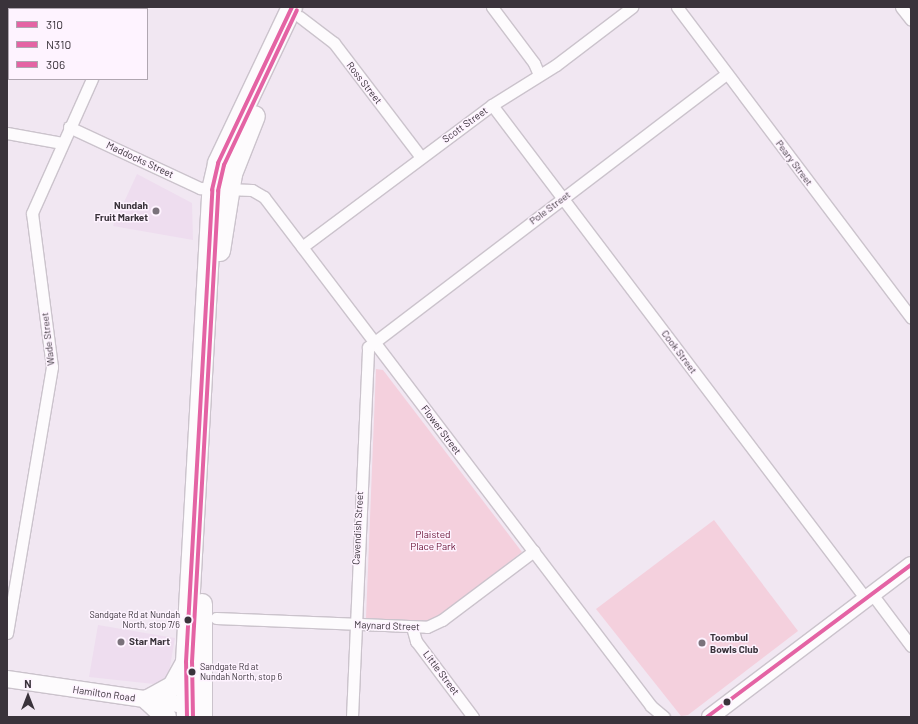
<!DOCTYPE html>
<style>
body{margin:0}
#map{position:relative;width:918px;height:724px;overflow:hidden;background:#f1e7f2;font-family:Barlow,sans-serif}
div>[style]{position:absolute}
.built>*{inset:0;background:#eeddef}
.green>*{inset:0;background:#f4d0dd}
.roads{filter:drop-shadow(1px 0 #cbc3cc) drop-shadow(-1px 0 #cbc3cc) drop-shadow(0 1px #cbc3cc) drop-shadow(0 -1px #cbc3cc)}
.street>*{height:11px;margin:-5.5px;padding:0 5.5px;transform-origin:5.5px;border-radius:5.5px;background:#fdfbfd}
.secondary>*{height:16px;margin:-8px;padding:0 8px;transform-origin:8px;border-radius:8px;background:#fdfbfd}
.highway>*{height:20px;margin:-10px;padding:0 10px;transform-origin:10px;border-radius:10px;background:#fdfbfd}
.bus-1>*{height:4px;margin:-2px;padding:0 2px;transform-origin:2px;border-radius:2px;background:#e463a4}
.bus-2>*{height:4px;margin:-2px;padding:0 2px;transform-origin:2px;border-radius:2px;background:#e463a4}
.bus-3>*{height:4px;margin:-2px;padding:0 2px;transform-origin:2px;border-radius:2px;background:#e463a4}
.dots>*{width:11px;height:11px;translate:-50% -50%;box-sizing:border-box;border:2px solid #fef3ff;border-radius:50%}
span{translate:-50% -50%;white-space:nowrap;text-align:center;line-height:1.15;-webkit-text-stroke:3px #fef3ff;paint-order:stroke}
.bus-label{font-size:9px;color:#3a333b}
.right{translate:-100% -50%;text-align:right}
.left{translate:0 -50%;text-align:left}
.street-label{font-size:10px;color:#3a333b}
.poi-label{font-size:10px;color:#3a333b;font-weight:700}
.park-label{font-size:10px;color:#681033}
.frame{position:absolute;inset:0;border:8px solid #3a333b;pointer-events:none}
.legend{position:absolute;left:8px;top:8px;width:140px;height:72px;box-sizing:border-box;background:#fef3ff;border:1px solid #b0a6b1;margin:0;padding:5px 7px;list-style:none;font-size:12px;color:#3a333b}
.legend li{display:flex;align-items:center;gap:8px;height:20px}
.legend b{width:20px;border:1px solid #b0a6b1}
.north{position:absolute;left:8px;top:676px;width:40px;height:40px;-webkit-text-stroke:3px #fef3ff;paint-order:stroke;rotate:0deg;font-size:11px;font-weight:700;line-height:16px;text-align:center;color:#3a333b}
.north::after{content:'';display:block;margin:auto;width:14px;height:18px;background:#3a333b;clip-path:polygon(50% 0,100% 100%,50% 72%,0 100%)}
</style>
<div id="map">
<div class="built">
<i style="clip-path:polygon(137px 174px,192px 203px,193px 240px,113px 226px)"></i>
<i style="clip-path:polygon(98px 625px,175px 638px,168px 678px,154px 684px,89px 677px)"></i>
</div>
<div class="green">
<i style="clip-path:polygon(376px 369px,383px 370px,522px 552px,431px 623px,366px 618px)"></i>
<i style="clip-path:polygon(714px 520px,798px 631px,688px 715px,681px 716px,596px 609px)"></i>
</div>
<div class="roads">
<div class="street">
<i style="left:122px;top:7px;width:4px;rotate:27deg"></i>
<i style="left:492px;top:7px;width:70px;rotate:53.1deg"></i>
<i style="left:534px;top:63px;width:13px;rotate:67deg"></i>
<i style="left:677px;top:7px;width:389px;rotate:53deg"></i>
<i style="left:901px;top:7px;width:16px;rotate:52deg"></i>
<i style="left:300px;top:17px;width:43px;rotate:37.4deg"></i>
<i style="left:334px;top:43px;width:143px;rotate:52.7deg"></i>
<i style="left:492px;top:105px;width:620px;rotate:52.87deg"></i>
<i style="left:69px;top:127px;width:145px;rotate:25deg"></i>
<i style="left:200px;top:188px;width:52px;rotate:2.2deg"></i>
<i style="left:252px;top:190px;width:14px;rotate:30deg"></i>
<i style="left:264px;top:197px;width:639px;rotate:52.75deg"></i>
<i style="left:651px;top:706px;width:17px;rotate:40deg"></i>
<i style="left:7px;top:133px;width:56px;rotate:10.3deg"></i>
<i style="left:302px;top:247px;width:237px;rotate:-36.8deg"></i>
<i style="left:492px;top:105px;width:75px;rotate:-32deg"></i>
<i style="left:556px;top:65px;width:96px;rotate:-37.3deg"></i>
<i style="left:872px;top:594px;width:65px;rotate:53.1deg"></i>
<i style="left:216px;top:618px;width:211px;rotate:2.4deg"></i>
<i style="left:427px;top:627px;width:17px;rotate:-25deg"></i>
<i style="left:442px;top:620px;width:115px;rotate:-36.9deg"></i>
<i style="left:412px;top:627px;width:15px;rotate:74deg"></i>
<i style="left:416px;top:641px;width:95px;rotate:53.1deg"></i>
<i style="left:7px;top:633px;width:270px;rotate:-80.4deg"></i>
<i style="left:52px;top:367px;width:155px;rotate:-97.4deg"></i>
<i style="left:32px;top:213px;width:147px;rotate:-65.9deg"></i>
<i style="left:352px;top:717px;width:370px;rotate:-87.5deg"></i>
<i style="left:368px;top:347px;width:450px;rotate:-37.3deg"></i>
</div>
<div class="secondary">
<i style="left:7px;top:679px;width:194px;rotate:8.3deg"></i>
<i style="left:710px;top:717px;width:252px;rotate:-37.1deg"></i>
</div>
<div class="highway">
<i style="left:220px;top:251px;width:78px;rotate:-81.1deg"></i>
<i style="left:232px;top:174px;width:62px;rotate:-68.4deg"></i>
<i style="left:166px;top:717px;width:25px;rotate:-137deg"></i>
<i style="left:148px;top:700px;width:29px;rotate:-29deg"></i>
<i style="left:173px;top:686px;width:25px;rotate:-61deg"></i>
<i style="left:187px;top:717px;width:55px;rotate:-91deg"></i>
<i style="left:186px;top:662px;width:473px;rotate:-86.8deg"></i>
<i style="left:212px;top:190px;width:28px;rotate:-77deg"></i>
<i style="left:218px;top:163px;width:173px;rotate:-64.6deg"></i>
<i style="left:202px;top:717px;width:113px;rotate:-90deg"></i>
</div>
</div>
<div class="bus-1">
<i style="left:187px;top:717px;width:55px;rotate:-91deg"></i>
<i style="left:186px;top:662px;width:473px;rotate:-86.8deg"></i>
<i style="left:212px;top:190px;width:28px;rotate:-77deg"></i>
<i style="left:218px;top:163px;width:173px;rotate:-64.6deg"></i>
</div>
<div class="bus-2">
<i style="left:193px;top:717px;width:55px;rotate:-91deg"></i>
<i style="left:192px;top:662px;width:472px;rotate:-86.8deg"></i>
<i style="left:218px;top:191px;width:27px;rotate:-77deg"></i>
<i style="left:224px;top:165px;width:171px;rotate:-64.8deg"></i>
</div>
<div class="bus-3">
<i style="left:707px;top:717px;width:254px;rotate:-36.7deg"></i>
</div>
<div class="dots">
<i style="left:156px;top:211px;background:#7a727b"></i>
<i style="left:188px;top:620px;background:#3a333b"></i>
<i style="left:121px;top:642px;background:#7a727b"></i>
<i style="left:702px;top:643px;background:#7a727b"></i>
<i style="left:192px;top:672px;background:#3a333b"></i>
<i style="left:727px;top:702px;background:#3a333b"></i>
</div>
<div class="bus-label">
<span class="right" style="left:180px;top:620px">Sandgate Rd at Nundah<br>North, stop 7/6</span>
<span class="left" style="left:200px;top:672px">Sandgate Rd at<br>Nundah North, stop 6</span>
</div>
<div class="street-label">
<span style="left:364px;top:83px;rotate:52deg">Ross Street</span>
<span style="left:465px;top:125px;rotate:-36deg">Scott Street</span>
<span style="left:140px;top:160px;rotate:25deg">Maddocks Street</span>
<span style="left:794px;top:163px;rotate:53deg">Peary Street</span>
<span style="left:550px;top:208px;rotate:-37deg">Pole Street</span>
<span style="left:48px;top:339px;rotate:-97deg">Wade Street</span>
<span style="left:679px;top:352px;rotate:53deg">Cook Street</span>
<span style="left:441px;top:430px;rotate:53deg">Flower Street</span>
<span style="left:358px;top:528px;rotate:-87deg">Cavendish Street</span>
<span style="left:387px;top:626px;rotate:2deg">Maynard Street</span>
<span style="left:441px;top:673px;rotate:53deg">Little Street</span>
<span style="left:104px;top:694px;rotate:8deg">Hamilton Road</span>
</div>
<div class="poi-label">
<span class="right" style="left:148px;top:211px">Nundah<br>Fruit Market</span>
<span class="left" style="left:710px;top:643px">Toombul<br>Bowls Club</span>
<span class="left" style="left:129px;top:642px">Star Mart</span>
</div>
<div class="park-label">
<span style="left:433px;top:540px">Plaisted<br>Place Park</span>
</div>
<div class="frame"></div>
<ul class="legend">
<li><b style="height:5px;background:#e463a4"></b>310</li>
<li><b style="height:5px;background:#e463a4"></b>N310</li>
<li><b style="height:5px;background:#e463a4"></b>306</li>
</ul>
<div class="north">N</div>
</div>
